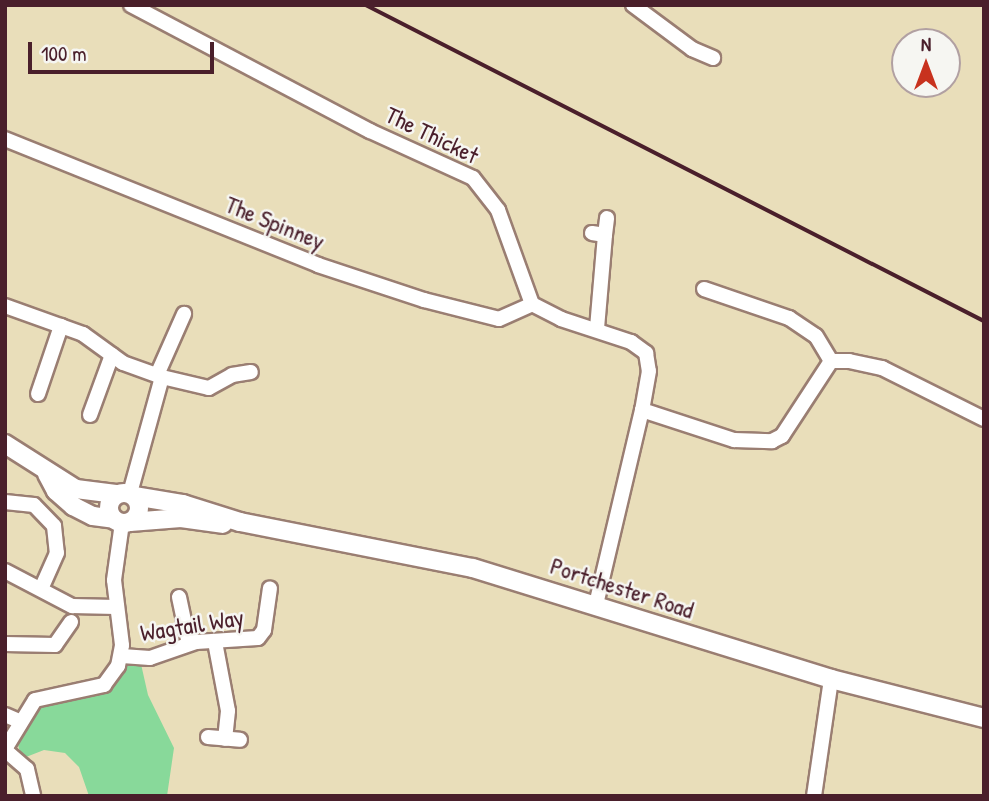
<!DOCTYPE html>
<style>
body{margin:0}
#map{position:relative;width:989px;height:801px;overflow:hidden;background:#e9deba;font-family:"Patrick Hand",sans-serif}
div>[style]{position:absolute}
.green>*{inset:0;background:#88d99a}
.roads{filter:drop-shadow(2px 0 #9a7e72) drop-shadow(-2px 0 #9a7e72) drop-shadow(0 2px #9a7e72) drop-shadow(0 -2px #9a7e72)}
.minor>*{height:14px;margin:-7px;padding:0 7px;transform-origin:7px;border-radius:7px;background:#fff}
.major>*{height:18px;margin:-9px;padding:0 9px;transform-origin:9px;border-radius:9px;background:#fff}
.major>.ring{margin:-9px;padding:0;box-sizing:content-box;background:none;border:18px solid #fff;border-radius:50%}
.rail>*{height:3.5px;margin:-1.75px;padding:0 1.75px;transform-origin:1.75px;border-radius:1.75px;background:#4a1f2b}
span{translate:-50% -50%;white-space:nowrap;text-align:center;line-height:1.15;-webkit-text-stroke:5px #f6f6f2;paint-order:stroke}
.street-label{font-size:24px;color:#4a1f2b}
.frame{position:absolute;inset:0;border:7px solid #4a1f2b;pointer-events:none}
.north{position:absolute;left:891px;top:28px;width:70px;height:70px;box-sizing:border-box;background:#f6f6f2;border:2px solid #b1a0a2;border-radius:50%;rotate:0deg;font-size:19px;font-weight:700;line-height:28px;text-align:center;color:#4a1f2b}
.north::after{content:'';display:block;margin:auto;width:24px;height:32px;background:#c8321e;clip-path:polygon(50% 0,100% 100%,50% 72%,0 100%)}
.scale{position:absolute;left:28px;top:42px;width:186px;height:32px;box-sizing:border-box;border:4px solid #4a1f2b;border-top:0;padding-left:9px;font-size:21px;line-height:24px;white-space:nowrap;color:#4a1f2b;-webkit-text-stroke:5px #f6f6f2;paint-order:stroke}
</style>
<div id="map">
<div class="green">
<i style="clip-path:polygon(141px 664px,148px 695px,174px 748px,167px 796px,89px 796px,79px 767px,65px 753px,44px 750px,26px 757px,20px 752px,18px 745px,40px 705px,103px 691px,115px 685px,127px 665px)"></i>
</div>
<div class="roads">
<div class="minor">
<i style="left:131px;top:5px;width:270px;rotate:27.8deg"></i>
<i style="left:370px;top:131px;width:113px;rotate:24.5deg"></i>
<i style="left:473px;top:178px;width:41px;rotate:52deg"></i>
<i style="left:498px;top:210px;width:100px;rotate:70.1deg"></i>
<i style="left:532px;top:304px;width:33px;rotate:27deg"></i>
<i style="left:561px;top:319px;width:74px;rotate:18.2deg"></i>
<i style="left:631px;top:342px;width:19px;rotate:36deg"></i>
<i style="left:646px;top:353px;width:18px;rotate:81deg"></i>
<i style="left:649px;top:371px;width:40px;rotate:100deg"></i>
<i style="left:642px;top:410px;width:200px;rotate:103.3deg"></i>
<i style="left:633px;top:5px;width:74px;rotate:36.7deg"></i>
<i style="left:692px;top:49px;width:23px;rotate:23deg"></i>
<i style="left:5px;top:139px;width:337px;rotate:21.9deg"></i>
<i style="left:318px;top:265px;width:112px;rotate:18.3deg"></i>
<i style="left:424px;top:300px;width:77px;rotate:14.2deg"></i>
<i style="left:499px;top:319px;width:36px;rotate:-24deg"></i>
<i style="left:592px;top:233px;width:13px;rotate:9deg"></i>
<i style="left:605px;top:235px;width:94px;rotate:94.9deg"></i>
<i style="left:605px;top:235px;width:17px;rotate:-83deg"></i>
<i style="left:704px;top:289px;width:90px;rotate:18.8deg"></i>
<i style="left:789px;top:318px;width:32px;rotate:34deg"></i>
<i style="left:816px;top:336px;width:29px;rotate:59deg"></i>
<i style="left:5px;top:306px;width:83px;rotate:19.7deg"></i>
<i style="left:83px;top:334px;width:49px;rotate:35.9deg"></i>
<i style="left:123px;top:363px;width:41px;rotate:19.7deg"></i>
<i style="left:162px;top:377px;width:120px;rotate:105.4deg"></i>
<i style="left:157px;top:375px;width:67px;rotate:-66.1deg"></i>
<i style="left:162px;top:377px;width:48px;rotate:13.2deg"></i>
<i style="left:209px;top:388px;width:26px;rotate:-29deg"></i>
<i style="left:232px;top:375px;width:19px;rotate:-9deg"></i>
<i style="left:38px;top:394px;width:72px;rotate:-71.3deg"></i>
<i style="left:642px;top:410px;width:97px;rotate:18.1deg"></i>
<i style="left:734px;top:440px;width:38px;rotate:2deg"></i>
<i style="left:772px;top:441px;width:11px;rotate:-27deg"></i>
<i style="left:782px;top:436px;width:90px;rotate:-56.8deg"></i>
<i style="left:831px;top:361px;width:18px"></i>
<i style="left:849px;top:361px;width:34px;rotate:12deg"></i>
<i style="left:882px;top:368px;width:114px;rotate:26.6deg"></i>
<i style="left:90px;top:415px;width:64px;rotate:-69.9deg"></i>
<i style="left:5px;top:502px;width:29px;rotate:6deg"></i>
<i style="left:34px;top:505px;width:29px;rotate:46deg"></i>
<i style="left:54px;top:526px;width:27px;rotate:84deg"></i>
<i style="left:57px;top:553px;width:37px;rotate:114deg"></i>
<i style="left:5px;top:571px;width:76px;rotate:27.6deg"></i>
<i style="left:72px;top:606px;width:44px;rotate:1.3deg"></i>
<i style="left:179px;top:597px;width:48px;rotate:78deg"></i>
<i style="left:215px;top:642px;width:70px;rotate:79.3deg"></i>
<i style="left:228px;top:711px;width:28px;rotate:96deg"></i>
<i style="left:5px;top:644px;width:50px;rotate:1.1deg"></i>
<i style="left:55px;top:645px;width:28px;rotate:-55deg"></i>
<i style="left:122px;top:656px;width:28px;rotate:4deg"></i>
<i style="left:150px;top:658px;width:49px;rotate:-19.2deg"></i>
<i style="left:196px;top:642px;width:62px;rotate:-3.7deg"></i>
<i style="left:258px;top:638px;width:10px;rotate:-53deg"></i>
<i style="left:264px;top:630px;width:42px;rotate:-81.9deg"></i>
<i style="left:5px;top:715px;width:15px;rotate:23deg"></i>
<i style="left:208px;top:737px;width:32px;rotate:5deg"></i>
<i style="left:5px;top:749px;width:57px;rotate:-58.5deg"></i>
<i style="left:35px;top:700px;width:71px;rotate:-12.3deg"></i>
<i style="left:104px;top:685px;width:24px;rotate:-54deg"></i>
<i style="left:118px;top:666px;width:21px;rotate:-79deg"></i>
<i style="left:122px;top:645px;width:65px;rotate:-97deg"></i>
<i style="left:114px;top:580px;width:58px;rotate:-82deg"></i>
<i style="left:5px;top:750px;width:29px;rotate:41deg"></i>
<i style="left:27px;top:769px;width:28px;rotate:77deg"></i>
<i style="left:814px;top:796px;width:118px;rotate:-81.7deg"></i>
</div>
<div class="major">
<i style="left:5px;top:444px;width:84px;rotate:32.4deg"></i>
<i style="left:76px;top:489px;width:40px;rotate:7.1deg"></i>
<i style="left:47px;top:474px;width:19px;rotate:62deg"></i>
<i style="left:56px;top:491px;width:23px;rotate:41deg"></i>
<i style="left:73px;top:506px;width:22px;rotate:27deg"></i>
<i style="left:93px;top:516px;width:21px;rotate:8deg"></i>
<i class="ring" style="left:109px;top:493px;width:12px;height:12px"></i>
<i style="left:134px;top:496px;width:50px;rotate:9.3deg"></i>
<i style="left:183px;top:504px;width:60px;rotate:17.5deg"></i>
<i style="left:240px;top:522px;width:237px;rotate:11.2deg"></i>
<i style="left:473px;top:568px;width:375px;rotate:17.2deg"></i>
<i style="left:831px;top:679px;width:158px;rotate:14.3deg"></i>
<i style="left:130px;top:522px;width:51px;rotate:-4.5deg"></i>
<i style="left:181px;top:518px;width:42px;rotate:8.1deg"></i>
</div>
</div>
<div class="rail">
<i style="left:366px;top:5px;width:694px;rotate:27.08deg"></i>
</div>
<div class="street-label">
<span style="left:432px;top:135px;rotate:26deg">The Thicket</span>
<span style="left:275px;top:223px;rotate:22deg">The Spinney</span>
<span style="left:622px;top:588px;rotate:18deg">Portchester Road</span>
<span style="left:192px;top:625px;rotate:-9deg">Wagtail Way</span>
</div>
<div class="frame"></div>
<div class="north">N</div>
<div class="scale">100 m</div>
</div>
